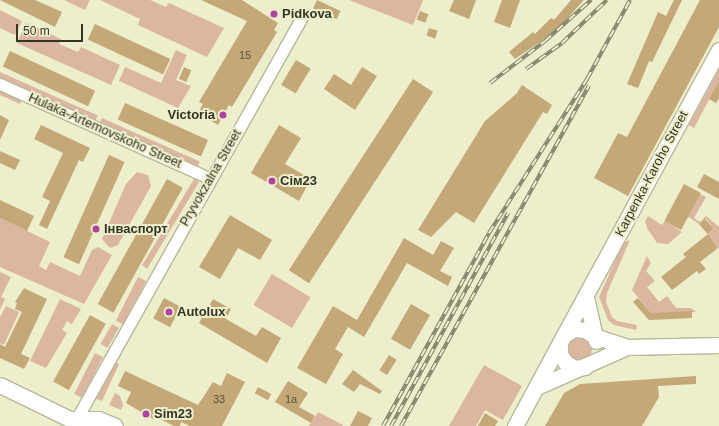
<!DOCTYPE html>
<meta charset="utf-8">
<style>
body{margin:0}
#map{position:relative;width:719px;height:426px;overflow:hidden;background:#edeecb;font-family:Arial,sans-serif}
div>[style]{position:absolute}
.green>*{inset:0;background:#dbb7a1;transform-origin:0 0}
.round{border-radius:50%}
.building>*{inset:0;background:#c4a877;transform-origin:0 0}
.roads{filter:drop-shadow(1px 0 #b7b897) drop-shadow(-1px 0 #b7b897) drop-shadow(0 1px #b7b897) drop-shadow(0 -1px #b7b897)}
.street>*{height:11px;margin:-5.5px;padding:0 5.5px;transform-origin:5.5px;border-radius:5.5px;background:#fff}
.secondary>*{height:15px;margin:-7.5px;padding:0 7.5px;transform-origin:7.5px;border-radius:7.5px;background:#fff}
.rail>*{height:4px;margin-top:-2px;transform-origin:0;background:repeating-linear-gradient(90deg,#edeecb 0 8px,#81826b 0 16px);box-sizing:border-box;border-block:1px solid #81826b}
.dots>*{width:11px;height:11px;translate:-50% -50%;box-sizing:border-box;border:2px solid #edeecb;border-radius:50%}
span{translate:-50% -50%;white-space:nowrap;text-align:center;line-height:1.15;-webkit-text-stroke:4px #edeecb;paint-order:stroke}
.number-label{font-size:11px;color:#59523b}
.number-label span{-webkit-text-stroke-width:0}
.poi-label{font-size:13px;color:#353527;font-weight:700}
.left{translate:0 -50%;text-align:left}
.right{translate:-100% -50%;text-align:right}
.street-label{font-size:13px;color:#353527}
.scale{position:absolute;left:16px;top:24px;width:67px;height:18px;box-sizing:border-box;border:2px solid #353527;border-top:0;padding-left:5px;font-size:12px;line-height:14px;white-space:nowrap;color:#353527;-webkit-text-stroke:3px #edeecb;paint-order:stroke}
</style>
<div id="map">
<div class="green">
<i style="clip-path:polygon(64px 0,90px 0,85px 10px)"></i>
<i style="clip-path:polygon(100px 0,150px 0,166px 7px,169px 3px,224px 28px,207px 57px,138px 25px,140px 19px)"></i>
<i style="clip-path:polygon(349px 0,423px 0,413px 25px)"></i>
<i style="clip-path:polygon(0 10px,22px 21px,15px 35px,0 28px)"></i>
<i style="clip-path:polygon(26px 23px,61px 39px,59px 44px,78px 52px,81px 47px,120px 65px,111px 85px,17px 43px)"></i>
<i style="clip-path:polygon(176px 50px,187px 55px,176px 80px,191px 86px,178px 108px,119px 81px,125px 67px,161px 83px)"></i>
<i style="clip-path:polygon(719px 69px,719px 81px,694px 128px,689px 125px)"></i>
<i style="left:0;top:72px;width:107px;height:6px;rotate:24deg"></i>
<i style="clip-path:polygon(0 88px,22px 99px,20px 104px,0 95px)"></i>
<i style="left:102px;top:118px;width:107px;height:6px;rotate:24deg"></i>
<i style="clip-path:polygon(137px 172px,148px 175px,151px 186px,118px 245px,110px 248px,102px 239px,126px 184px)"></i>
<i style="left:194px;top:179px;width:6px;height:101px;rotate:31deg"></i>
<i style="clip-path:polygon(700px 194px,706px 197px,694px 218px,700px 222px,706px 216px,719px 227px,719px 249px,708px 234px,714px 229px,706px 219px,699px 224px,687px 216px)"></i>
<i style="clip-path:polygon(648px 216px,662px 225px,665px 221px,682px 232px,668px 244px,657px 243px,647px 228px,645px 221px)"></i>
<i style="clip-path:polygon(0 218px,50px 242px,39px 266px,46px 270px,50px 262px,80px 276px,92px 250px,98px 247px,112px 255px,84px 304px,0 267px)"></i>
<i style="clip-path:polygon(630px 240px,607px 293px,606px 302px,612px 317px,617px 321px,637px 325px,636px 330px,614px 325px,608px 320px,599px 297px,623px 243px)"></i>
<i style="clip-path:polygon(647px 256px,651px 263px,646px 271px,655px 281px,647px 287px,659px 302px,667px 296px,676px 308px,691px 308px,696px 312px,651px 313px,632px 290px)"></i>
<i style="clip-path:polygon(0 272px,11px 277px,1px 297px,5px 299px,0 310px)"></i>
<i style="left:272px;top:274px;width:45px;height:36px;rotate:31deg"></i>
<i style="left:138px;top:277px;width:9px;height:49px;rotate:27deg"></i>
<i style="clip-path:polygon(60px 299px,81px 309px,72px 324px,67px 321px,62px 330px,67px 333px,46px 368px,30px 361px)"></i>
<i style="clip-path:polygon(6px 306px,19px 312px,4px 345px,0 343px,0 317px)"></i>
<i style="left:112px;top:324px;width:8px;height:23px;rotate:30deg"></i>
<i class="round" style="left:566px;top:336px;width:26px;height:26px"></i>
<i style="left:95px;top:353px;width:9px;height:46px;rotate:27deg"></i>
<i style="clip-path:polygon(115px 362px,119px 364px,102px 401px,94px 398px)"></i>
<i style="clip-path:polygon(484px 365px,522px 386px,503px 420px,485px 410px,476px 426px,449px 426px)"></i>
<i style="clip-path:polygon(115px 393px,120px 396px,123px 405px,121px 410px,109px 405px)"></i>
<i style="clip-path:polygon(318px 412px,343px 425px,342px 426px,309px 426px)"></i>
</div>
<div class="building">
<i style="clip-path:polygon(0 0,35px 0,62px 12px,55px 27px)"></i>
<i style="clip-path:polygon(201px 0,242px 0,278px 23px,274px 30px,277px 32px,232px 107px,229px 105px,218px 125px,198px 113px,203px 104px,199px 102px,247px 21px)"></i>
<i style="left:317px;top:0;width:26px;height:9px;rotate:25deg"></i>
<i style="clip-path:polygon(454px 0,476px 0,469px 19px,449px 11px)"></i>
<i style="clip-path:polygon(502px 0,520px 0,510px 28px,494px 22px)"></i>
<i style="clip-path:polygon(571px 0,584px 0,556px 31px,515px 59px,509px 52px,533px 32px,535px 34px,551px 18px,554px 20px)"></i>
<i style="clip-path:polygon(674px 0,682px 0,652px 62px,649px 61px,638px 88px,627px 84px,658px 12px,666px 16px)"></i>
<i style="clip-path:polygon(700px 0,719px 0,719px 27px,628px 196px,594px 178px,618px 133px,627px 137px)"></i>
<i style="left:420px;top:11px;width:9px;height:9px;rotate:21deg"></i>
<i style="left:95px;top:24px;width:83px;height:17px;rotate:25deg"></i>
<i style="left:429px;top:28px;width:9px;height:8px;rotate:18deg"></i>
<i style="left:10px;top:51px;width:94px;height:17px;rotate:25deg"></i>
<i style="left:296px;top:60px;width:17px;height:29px;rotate:31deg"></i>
<i style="left:184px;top:67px;width:8px;height:13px;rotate:23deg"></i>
<i style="clip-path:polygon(362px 67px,377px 76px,355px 110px,324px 89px,334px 74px,351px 85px)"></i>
<i style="left:413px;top:79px;width:24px;height:228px;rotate:33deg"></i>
<i style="clip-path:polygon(719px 81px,719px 98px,716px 103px,709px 99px)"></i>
<i style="clip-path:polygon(522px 85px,552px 105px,547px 114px,543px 112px,474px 223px,456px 212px,431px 237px,418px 230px,485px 121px,516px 94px)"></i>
<i style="left:125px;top:103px;width:91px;height:18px;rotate:24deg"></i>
<i style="clip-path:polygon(0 115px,9px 120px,0 140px)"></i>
<i style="clip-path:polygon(41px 125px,90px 148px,83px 162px,79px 160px,47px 229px,39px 225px,50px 201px,42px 197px,63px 153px,34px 139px)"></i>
<i style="clip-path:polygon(279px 125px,301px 138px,285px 164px,311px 179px,299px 201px,251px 173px)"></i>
<i style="clip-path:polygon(0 151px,20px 160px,15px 170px,0 163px)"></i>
<i style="left:109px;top:155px;width:17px;height:112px;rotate:24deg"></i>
<i style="clip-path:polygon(704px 174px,719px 182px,719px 199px,697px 187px)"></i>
<i style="left:167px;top:179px;width:18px;height:143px;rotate:29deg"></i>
<i style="left:684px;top:184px;width:19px;height:42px;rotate:28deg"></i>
<i style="clip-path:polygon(0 200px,34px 216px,27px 231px,0 218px)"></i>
<i style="clip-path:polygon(230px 215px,272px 240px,260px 260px,238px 248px,220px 279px,199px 267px)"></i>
<i style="left:705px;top:219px;width:13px;height:8px;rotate:48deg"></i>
<i style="clip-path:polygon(708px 234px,718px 248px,700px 262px,706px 269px,699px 274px,697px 271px,672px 290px,661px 277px,686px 257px,683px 254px)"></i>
<i style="clip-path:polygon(404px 238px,433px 255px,441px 241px,454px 248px,440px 271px,452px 277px,448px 286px,407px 263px,364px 337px,348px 327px,335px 349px,343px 354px,326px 384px,297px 368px,333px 306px,357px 320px)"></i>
<i style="clip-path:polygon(24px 288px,47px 299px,21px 354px,30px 358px,24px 369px,0 358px,0 344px,5px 347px,22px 312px,15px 309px,17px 303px,15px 302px)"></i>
<i style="left:164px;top:298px;width:19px;height:23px;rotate:28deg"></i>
<i style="clip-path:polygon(638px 298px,651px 313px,692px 311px,692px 318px,649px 320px,633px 302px)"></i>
<i style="clip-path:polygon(213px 299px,231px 309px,226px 319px,256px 336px,262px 327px,281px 338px,267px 363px,199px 323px)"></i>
<i style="left:411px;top:304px;width:22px;height:40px;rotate:30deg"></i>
<i style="left:90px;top:315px;width:18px;height:76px;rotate:29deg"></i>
<i style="left:389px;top:355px;width:9px;height:18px;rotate:32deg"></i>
<i style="clip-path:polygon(353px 370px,382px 391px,380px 394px,360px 384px,354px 392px,342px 384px)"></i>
<i style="clip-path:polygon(125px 371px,198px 405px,213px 382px,221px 386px,227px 373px,245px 382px,222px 426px,190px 426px,181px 422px,180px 426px,174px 426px,154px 416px,153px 419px,126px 403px,131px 392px,118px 386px)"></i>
<i style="clip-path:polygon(696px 376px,696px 384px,658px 386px,659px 397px,642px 426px,545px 426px,564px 393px,580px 384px)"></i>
<i style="clip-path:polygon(288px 381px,308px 393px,299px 407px,315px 416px,311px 423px,275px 402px)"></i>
<i style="left:258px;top:387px;width:15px;height:7px;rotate:28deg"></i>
<i style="clip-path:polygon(358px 411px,372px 418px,368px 426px,350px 426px)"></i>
<i style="clip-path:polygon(485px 413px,498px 421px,495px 426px,478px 426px)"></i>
</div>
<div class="roads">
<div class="street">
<i style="left:0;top:84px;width:231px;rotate:24.2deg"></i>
<i style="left:73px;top:425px;width:471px;rotate:-60.7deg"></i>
</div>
<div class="secondary">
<i style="left:586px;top:297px;width:45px;rotate:77.2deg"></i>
<i style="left:564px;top:335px;width:324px;rotate:-61.5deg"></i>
<i style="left:560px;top:344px;width:10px;rotate:90deg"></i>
<i style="left:560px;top:354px;width:11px;rotate:56deg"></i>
<i style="left:566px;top:363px;width:10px;rotate:29deg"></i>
<i style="left:575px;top:368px;width:10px;rotate:-6deg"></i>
<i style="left:0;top:385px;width:93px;rotate:26deg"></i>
<i style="left:537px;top:387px;width:98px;rotate:-24deg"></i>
<i style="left:74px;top:419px;width:24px"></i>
<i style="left:98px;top:419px;width:18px;rotate:22deg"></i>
<i style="left:515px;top:426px;width:103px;rotate:-61.7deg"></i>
<i style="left:564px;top:335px;width:12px;rotate:-31deg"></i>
<i style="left:574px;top:329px;width:11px;rotate:5deg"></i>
<i style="left:585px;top:330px;width:11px;rotate:34deg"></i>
<i style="left:594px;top:336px;width:35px;rotate:18deg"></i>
<i style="left:627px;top:347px;width:92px;rotate:-1.2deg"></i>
</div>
</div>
<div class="rail">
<i style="left:526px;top:69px;width:44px;rotate:-35.8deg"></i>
<i style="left:562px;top:43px;width:62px;rotate:-43.7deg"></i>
<i style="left:490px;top:83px;width:69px;rotate:-37.4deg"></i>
<i style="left:545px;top:41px;width:62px;rotate:-41.7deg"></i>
<i style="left:383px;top:426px;width:220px;rotate:-61.2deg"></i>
<i style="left:489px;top:233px;width:183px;rotate:-57.5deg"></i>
<i style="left:587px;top:79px;width:90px;rotate:-61.4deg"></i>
<i style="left:391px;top:426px;width:243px;rotate:-61.2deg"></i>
<i style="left:401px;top:426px;width:389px;rotate:-61.1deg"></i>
</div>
<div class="dots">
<i style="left:274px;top:14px;background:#b043a2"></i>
<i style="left:223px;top:115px;background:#b043a2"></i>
<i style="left:272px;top:181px;background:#b043a2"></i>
<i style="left:96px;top:229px;background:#b043a2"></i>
<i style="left:169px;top:312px;background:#b043a2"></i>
<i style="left:146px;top:414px;background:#b043a2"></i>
</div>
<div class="number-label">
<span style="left:245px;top:55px">15</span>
<span style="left:219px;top:399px">33</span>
<span style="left:291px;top:399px">1а</span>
</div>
<div class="poi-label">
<span class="left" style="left:282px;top:14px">Pidkova</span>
<span class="right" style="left:215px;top:115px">Victoria</span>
<span class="left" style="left:280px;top:181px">Сім23</span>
<span class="left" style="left:104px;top:229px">Інваспорт</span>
<span class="left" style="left:177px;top:312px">Autolux</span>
<span class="left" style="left:154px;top:414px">Sim23</span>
</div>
<div class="street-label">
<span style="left:105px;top:131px;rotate:24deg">Hulaka-Artemovskoho Street</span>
<span style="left:652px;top:174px;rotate:-62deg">Karpenka-Karoho Street</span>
<span style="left:211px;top:178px;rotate:-60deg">Pryvokzalna Street</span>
</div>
<div class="scale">50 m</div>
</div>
